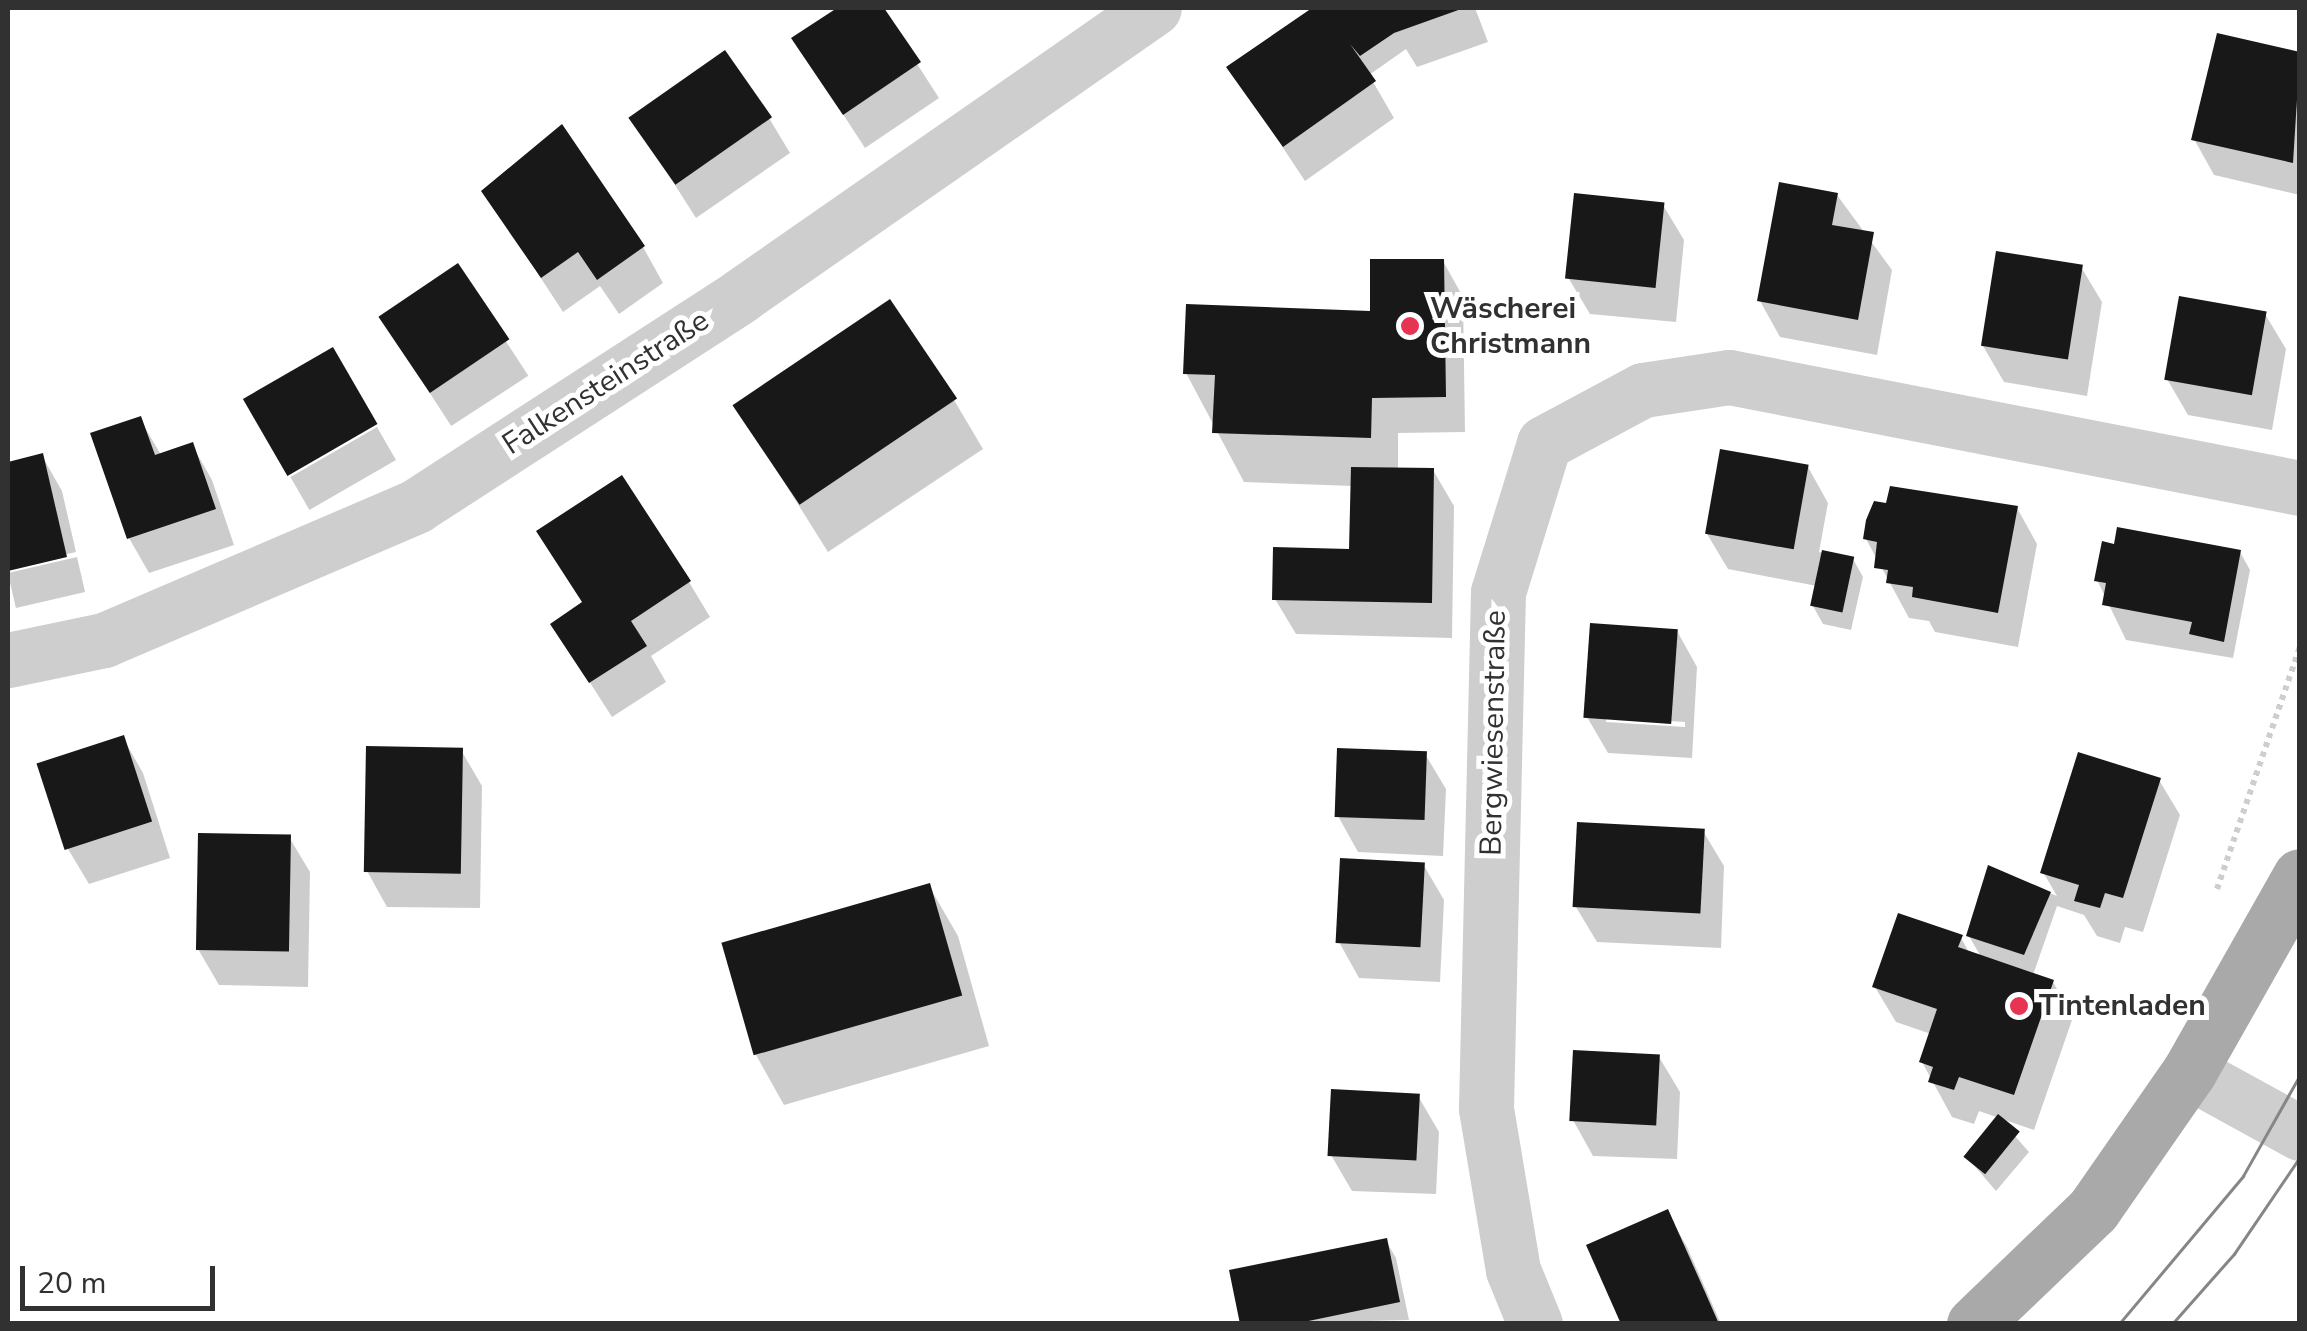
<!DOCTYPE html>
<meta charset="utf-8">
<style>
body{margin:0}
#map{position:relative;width:2307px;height:1331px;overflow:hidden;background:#fff;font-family:"Nunito Sans",sans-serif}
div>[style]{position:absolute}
.shadow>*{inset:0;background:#0003;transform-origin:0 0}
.building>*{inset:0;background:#181818;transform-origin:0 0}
.path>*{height:6px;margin-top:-3px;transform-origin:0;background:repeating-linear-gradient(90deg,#cecece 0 5px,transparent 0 10px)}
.minor>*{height:55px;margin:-27.5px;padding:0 27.5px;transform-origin:27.5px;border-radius:27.5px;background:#cecece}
.major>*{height:55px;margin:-27.5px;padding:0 27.5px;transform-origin:27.5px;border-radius:27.5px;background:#a9a9a9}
.tram>*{height:2.5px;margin:-1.25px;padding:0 1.25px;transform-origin:1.25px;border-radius:1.25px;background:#868686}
.dots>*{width:28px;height:28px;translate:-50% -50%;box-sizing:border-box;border:5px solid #fff;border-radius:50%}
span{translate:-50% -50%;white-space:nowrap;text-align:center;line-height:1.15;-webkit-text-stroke:10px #fff;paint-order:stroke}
.poi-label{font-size:30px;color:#313131;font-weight:700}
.left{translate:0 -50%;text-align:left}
.street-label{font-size:30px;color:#313131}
.frame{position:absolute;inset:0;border:10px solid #313131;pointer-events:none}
.scale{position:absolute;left:20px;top:1266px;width:195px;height:45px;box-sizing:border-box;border:5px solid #313131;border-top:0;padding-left:12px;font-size:30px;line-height:35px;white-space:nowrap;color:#313131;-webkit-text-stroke:8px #fff;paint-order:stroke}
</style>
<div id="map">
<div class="shadow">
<i style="clip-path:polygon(841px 8px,881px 8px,939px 98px,865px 148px,794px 39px)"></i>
<i style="clip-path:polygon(1317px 8px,1475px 8px,1488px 42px,1417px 67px,1406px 49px,1369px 75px,1394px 118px,1305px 181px,1230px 68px)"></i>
<i style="clip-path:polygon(2300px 55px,2300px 195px,2214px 175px,2194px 139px)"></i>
<i style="clip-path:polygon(631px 116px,769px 118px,790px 153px,696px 218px)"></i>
<i style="clip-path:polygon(484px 191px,643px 247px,663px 283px,619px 314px,600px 286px,563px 312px)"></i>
<i style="clip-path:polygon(1837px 195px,1892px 270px,1877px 355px,1780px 337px,1760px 301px)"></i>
<i style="clip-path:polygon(1663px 205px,1684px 240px,1676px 322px,1590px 314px,1569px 279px)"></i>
<i style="clip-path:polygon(1443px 261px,1463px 297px,1465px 432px,1398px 433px,1398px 470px,1433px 470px,1454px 506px,1452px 638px,1296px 634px,1275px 599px,1351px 551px,1353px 486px,1244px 482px,1186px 373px,1369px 313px)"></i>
<i style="left:457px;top:266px;width:131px;height:92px;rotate:57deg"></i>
<i style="clip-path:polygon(2081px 267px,2102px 302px,2087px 396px,2004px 382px,1983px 346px)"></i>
<i style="clip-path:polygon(2265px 314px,2286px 349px,2272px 430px,2188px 415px,2167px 379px)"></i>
<i style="clip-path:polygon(954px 400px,983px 449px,828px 552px,735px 404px)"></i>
<i style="clip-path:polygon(140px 419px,161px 455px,192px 445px,212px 480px,234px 545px,149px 573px,129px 538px)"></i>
<i style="left:377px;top:427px;width:38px;height:100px;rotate:60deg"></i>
<i style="clip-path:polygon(42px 456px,62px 491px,76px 552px,8px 568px,8px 487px)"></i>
<i style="clip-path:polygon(1808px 467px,1828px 503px,1819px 552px,1853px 559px,1863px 577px,1851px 630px,1823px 624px,1813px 606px,1817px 586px,1728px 569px,1707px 534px)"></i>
<i style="clip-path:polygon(2017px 508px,2037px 544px,2018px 647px,1935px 632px,1929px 621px,1909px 618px,1866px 539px)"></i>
<i style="clip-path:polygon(539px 532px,689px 582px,710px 617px,651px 656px,666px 682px,612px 717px,553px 625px,584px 604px)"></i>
<i style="clip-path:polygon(2240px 552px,2250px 570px,2233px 658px,2126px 640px,2097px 580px)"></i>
<i style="left:77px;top:557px;width:36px;height:71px;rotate:77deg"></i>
<i style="clip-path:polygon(evenodd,1677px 631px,1697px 667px,1692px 758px,1608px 753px,1587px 717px,1677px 631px,1606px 717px,1685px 722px,1685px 727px,1606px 722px,1606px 717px)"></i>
<i style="clip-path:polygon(123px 738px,143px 773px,170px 858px,89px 884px,68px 849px)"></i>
<i style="clip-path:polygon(461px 750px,482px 786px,480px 908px,387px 907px,367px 871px)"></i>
<i style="clip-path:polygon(1425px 754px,1446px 789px,1443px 856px,1358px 852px,1338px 816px)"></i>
<i style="clip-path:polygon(2159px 780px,2180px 815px,2143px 932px,2125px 927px,2120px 943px,2097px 936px,2084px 915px,2057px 906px,2033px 975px,2053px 982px,2073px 1017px,2034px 1130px,1999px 1118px,2029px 1152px,1996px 1191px,1966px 1156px,1999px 1118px,1979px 1111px,1974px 1124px,1952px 1117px,1922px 1062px,1931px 1034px,1896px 1022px,1875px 987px,1961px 938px,1970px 954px,1981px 957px,1969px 936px,1990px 868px,2057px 896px,2043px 872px)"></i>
<i style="clip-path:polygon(1703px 831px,1724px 866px,1721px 948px,1597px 942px,1576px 907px)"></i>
<i style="clip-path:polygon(289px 837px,310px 872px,308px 987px,219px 985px,198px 949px)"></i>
<i style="clip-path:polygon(1423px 864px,1444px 900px,1440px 982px,1359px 978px,1339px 942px)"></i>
<i style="clip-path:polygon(929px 886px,958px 936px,989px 1046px,784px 1105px,756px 1055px)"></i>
<i style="clip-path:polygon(1659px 1057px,1680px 1092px,1677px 1159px,1593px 1156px,1573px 1120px)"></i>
<i style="clip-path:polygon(1418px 1096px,1439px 1132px,1436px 1194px,1352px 1191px,1331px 1155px)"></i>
<i style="clip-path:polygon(1667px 1212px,1687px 1247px,1721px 1324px,1624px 1324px)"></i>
<i style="clip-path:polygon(1386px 1241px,1396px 1258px,1409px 1320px,1243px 1324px)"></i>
</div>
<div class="building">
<i style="clip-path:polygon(837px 8px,884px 8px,921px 62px,843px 115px,791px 38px)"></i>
<i style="clip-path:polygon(1312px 8px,1464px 8px,1394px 33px,1360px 56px,1350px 44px,1376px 81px,1283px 147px,1226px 67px)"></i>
<i style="clip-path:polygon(2217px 33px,2300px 52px,2293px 163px,2191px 140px)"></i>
<i style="left:725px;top:50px;width:82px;height:118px;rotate:55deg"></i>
<i style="clip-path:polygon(562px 124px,645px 246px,597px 280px,578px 252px,541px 278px,481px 191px)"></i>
<i style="clip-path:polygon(1779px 182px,1838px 193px,1832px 225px,1874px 232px,1858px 320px,1757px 301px)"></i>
<i style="left:1574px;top:193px;width:91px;height:86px;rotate:6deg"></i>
<i style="left:1996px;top:251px;width:88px;height:96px;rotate:9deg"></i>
<i style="clip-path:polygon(1370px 259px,1444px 259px,1446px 397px,1372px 398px,1371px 438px,1212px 433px,1215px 375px,1183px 374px,1186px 304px,1370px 311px)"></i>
<i style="left:458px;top:263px;width:92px;height:96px;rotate:56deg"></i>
<i style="left:2179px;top:296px;width:89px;height:85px;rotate:10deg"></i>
<i style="left:890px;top:299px;width:120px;height:190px;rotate:56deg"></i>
<i style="left:333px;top:347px;width:89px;height:104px;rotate:60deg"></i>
<i style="clip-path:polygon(141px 416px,155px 455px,193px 442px,216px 509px,127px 539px,90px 433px)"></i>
<i style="left:1720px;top:449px;width:90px;height:86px;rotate:10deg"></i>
<i style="clip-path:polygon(43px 453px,67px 557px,8px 571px,8px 462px)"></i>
<i style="clip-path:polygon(1351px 467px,1434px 468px,1432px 603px,1272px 600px,1273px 547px,1349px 549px)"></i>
<i style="clip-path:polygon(622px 475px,691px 581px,631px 621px,647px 646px,589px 683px,550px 624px,582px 602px,536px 531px)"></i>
<i style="clip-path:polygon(1890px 486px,2018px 506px,1998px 613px,1912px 597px,1913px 587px,1886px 583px,1888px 570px,1874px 568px,1877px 542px,1863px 539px,1866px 520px,1874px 501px,1886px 503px)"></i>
<i style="clip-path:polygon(2117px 527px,2241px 550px,2224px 642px,2189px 634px,2192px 622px,2102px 605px,2106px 583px,2094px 581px,2102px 541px,2114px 544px)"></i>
<i style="left:1822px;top:550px;width:33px;height:57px;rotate:12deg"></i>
<i style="left:1590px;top:623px;width:88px;height:95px;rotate:4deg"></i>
<i style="left:124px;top:735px;width:91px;height:92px;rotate:72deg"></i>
<i style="left:366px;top:746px;width:97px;height:126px;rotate:1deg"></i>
<i style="left:1337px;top:748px;width:90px;height:69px;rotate:2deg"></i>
<i style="clip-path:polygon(2078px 752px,2161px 778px,2123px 898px,2105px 893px,2100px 908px,2074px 901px,2079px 885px,2040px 873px)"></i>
<i style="left:1577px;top:822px;width:128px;height:85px;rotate:3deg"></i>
<i style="left:198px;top:833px;width:93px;height:117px;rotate:1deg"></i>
<i style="left:1340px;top:858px;width:85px;height:85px;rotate:3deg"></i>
<i style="clip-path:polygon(1988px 865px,2051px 892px,2024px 955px,1966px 936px)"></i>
<i style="left:930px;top:883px;width:117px;height:217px;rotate:74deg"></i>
<i style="clip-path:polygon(1898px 913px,1963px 935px,1958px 947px,2054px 980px,2014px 1095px,1959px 1077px,1954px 1090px,1928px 1082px,1933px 1067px,1919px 1062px,1937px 1009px,1872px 987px)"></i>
<i style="left:1573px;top:1050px;width:87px;height:71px;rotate:3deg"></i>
<i style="left:1331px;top:1089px;width:89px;height:67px;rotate:3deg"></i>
<i style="left:1998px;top:1114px;width:28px;height:55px;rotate:39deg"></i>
<i style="clip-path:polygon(1668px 1209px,1705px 1292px,1719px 1324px,1621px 1324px,1586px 1245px)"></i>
<i style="clip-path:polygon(1387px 1238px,1400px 1302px,1294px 1324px,1240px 1324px,1229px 1270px)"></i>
</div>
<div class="path">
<i style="left:2217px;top:889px;width:257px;rotate:-71.1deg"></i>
</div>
<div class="minor">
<i style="left:8px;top:660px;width:98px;rotate:-11.8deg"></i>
<i style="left:104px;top:640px;width:340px;rotate:-23.2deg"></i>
<i style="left:416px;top:506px;width:386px;rotate:-32.9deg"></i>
<i style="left:740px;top:296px;width:504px;rotate:-34.82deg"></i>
<i style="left:2189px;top:1072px;width:127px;rotate:28.8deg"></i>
<i style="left:1535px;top:1324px;width:58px;rotate:-112.2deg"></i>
<i style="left:1513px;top:1270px;width:164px;rotate:-99.5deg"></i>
<i style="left:1486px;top:1108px;width:516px;rotate:-88.67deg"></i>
<i style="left:1498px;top:592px;width:156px;rotate:-72.8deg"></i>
<i style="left:1544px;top:443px;width:112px;rotate:-28.2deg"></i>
<i style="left:1643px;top:390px;width:87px;rotate:-8.6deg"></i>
<i style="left:1729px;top:377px;width:582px;rotate:11deg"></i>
</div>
<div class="major">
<i style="left:1974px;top:1324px;width:165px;rotate:-43.8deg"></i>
<i style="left:2093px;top:1210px;width:168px;rotate:-55.2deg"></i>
<i style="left:2189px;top:1072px;width:225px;rotate:-60.5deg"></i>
</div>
<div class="tram">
<i style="left:2119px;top:1324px;width:193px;rotate:-50deg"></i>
<i style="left:2243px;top:1176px;width:116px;rotate:-60.6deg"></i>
<i style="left:2172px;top:1324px;width:94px;rotate:-48.5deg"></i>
<i style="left:2234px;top:1254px;width:117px;rotate:-55.8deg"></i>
</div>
<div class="dots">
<i style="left:1410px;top:326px;background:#e83453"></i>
<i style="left:2019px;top:1006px;background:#e83453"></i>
</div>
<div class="poi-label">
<span class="left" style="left:1430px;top:326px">Wäscherei<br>Christmann</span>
<span class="left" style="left:2039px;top:1006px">Tintenladen</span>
</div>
<div class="street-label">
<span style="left:606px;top:383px;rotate:-33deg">Falkensteinstraße</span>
<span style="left:1494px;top:733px;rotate:-89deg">Bergwiesenstraße</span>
</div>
<div class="frame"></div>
<div class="scale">20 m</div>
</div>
